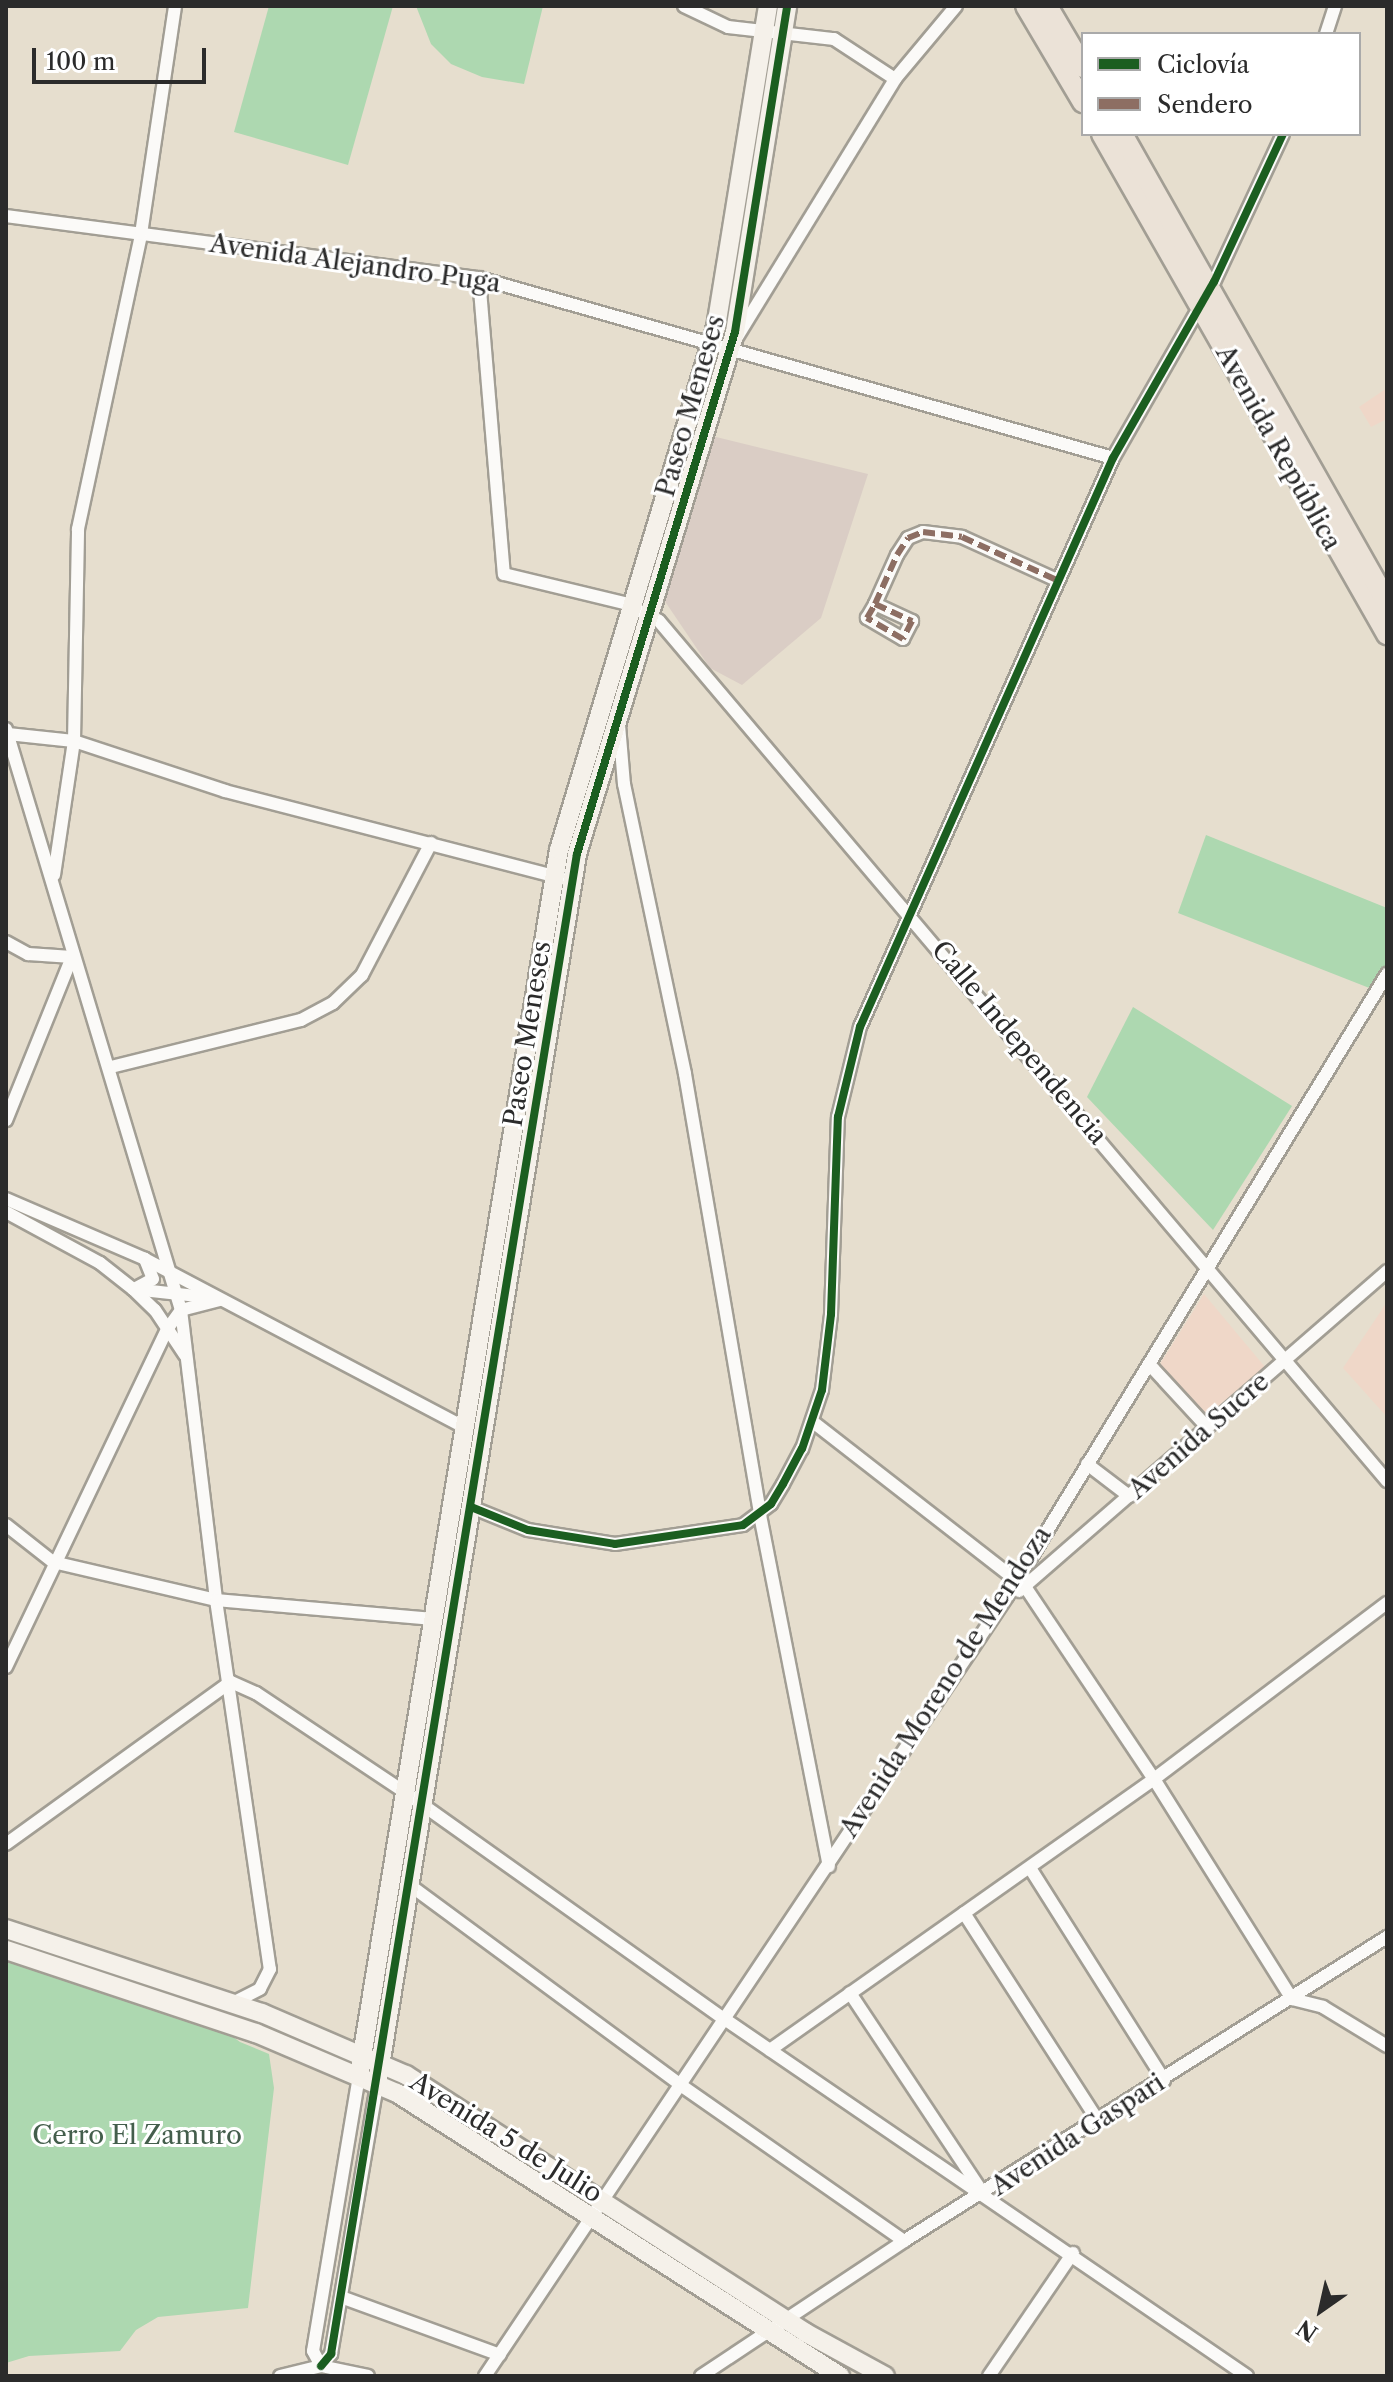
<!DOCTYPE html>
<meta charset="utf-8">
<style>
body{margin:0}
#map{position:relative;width:1393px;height:2382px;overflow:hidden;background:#e6dece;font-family:"Libre Caslon Text",serif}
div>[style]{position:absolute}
.built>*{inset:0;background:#efd7c8}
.industrial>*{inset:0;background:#dacdc5}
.green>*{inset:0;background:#add8b0}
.roads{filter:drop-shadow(2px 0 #a29e94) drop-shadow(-2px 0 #a29e94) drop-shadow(0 2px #a29e94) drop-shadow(0 -2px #a29e94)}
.street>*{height:12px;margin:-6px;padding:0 6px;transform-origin:6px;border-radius:6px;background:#fbfaf8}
.secondary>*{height:18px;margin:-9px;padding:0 9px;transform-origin:9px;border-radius:9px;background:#f5f1ea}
.primary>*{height:20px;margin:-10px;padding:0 10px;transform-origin:10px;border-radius:10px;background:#ebe2d7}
.quiet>*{height:6px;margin-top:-3px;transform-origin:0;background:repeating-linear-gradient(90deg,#8d6e63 0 12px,transparent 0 18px)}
.cycleway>*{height:8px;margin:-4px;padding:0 4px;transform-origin:4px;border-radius:4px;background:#1b5e20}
span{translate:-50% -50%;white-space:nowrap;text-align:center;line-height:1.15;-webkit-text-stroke:6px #fff;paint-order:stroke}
.street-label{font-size:26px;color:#2b2b2b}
.park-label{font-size:26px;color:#445e4c}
.frame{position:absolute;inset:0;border:8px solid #2b2b2b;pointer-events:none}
.legend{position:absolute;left:1081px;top:32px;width:280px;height:104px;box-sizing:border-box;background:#fff;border:2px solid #aaa;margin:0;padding:10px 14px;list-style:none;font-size:24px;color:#2b2b2b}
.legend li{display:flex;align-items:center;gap:16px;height:40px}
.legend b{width:40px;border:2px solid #aaa}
.north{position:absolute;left:1281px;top:2270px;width:80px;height:80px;-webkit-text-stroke:6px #fff;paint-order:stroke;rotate:214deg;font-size:22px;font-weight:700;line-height:32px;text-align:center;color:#2b2b2b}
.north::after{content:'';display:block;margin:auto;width:28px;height:36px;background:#2b2b2b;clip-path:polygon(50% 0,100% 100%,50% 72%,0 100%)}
.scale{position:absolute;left:32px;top:48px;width:174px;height:36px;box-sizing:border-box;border:4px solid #2b2b2b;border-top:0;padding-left:10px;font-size:24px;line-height:28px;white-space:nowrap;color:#2b2b2b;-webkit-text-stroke:6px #fff;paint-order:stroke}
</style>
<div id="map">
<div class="built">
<i style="clip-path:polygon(1387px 388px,1387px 419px,1371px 427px,1359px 407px)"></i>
<i style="clip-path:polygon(1204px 1294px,1265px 1367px,1206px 1416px,1160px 1364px)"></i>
<i style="clip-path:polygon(1387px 1302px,1387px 1417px,1343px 1368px)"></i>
</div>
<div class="industrial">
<i style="clip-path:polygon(708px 435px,868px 474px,821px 618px,742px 685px,710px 668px,662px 597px)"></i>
</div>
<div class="green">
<i style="clip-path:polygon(269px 6px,393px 6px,348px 165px,234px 132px)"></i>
<i style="clip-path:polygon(416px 6px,543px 6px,524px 84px,482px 77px,451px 64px,431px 44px)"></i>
<i style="clip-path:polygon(1206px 835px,1387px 908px,1387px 974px,1377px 991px,1178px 913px)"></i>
<i style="clip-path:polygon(1133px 1007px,1292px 1106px,1213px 1230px,1087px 1097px)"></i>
<i style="clip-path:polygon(6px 1954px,213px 2022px,240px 2042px,269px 2054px,274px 2088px,248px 2308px,158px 2317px,136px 2330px,120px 2351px,29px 2356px,6px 2363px)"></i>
</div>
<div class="roads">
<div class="street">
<i style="left:684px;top:6px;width:49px;rotate:25.5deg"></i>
<i style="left:728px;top:27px;width:107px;rotate:6.5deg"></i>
<i style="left:834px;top:39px;width:73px;rotate:33.3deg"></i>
<i style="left:1326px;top:34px;width:29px;rotate:-72deg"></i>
<i style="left:6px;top:216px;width:477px;rotate:7.5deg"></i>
<i style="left:479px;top:278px;width:659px;rotate:15.85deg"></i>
<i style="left:479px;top:278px;width:297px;rotate:85.2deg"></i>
<i style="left:504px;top:574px;width:123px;rotate:13.6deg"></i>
<i style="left:624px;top:603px;width:39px;rotate:27deg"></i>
<i style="left:659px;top:621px;width:1127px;rotate:49.75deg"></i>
<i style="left:737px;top:337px;width:303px;rotate:-58.5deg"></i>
<i style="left:895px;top:79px;width:95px;rotate:-50.1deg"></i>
<i style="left:875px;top:604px;width:54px;rotate:-65.8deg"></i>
<i style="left:897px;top:555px;width:20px;rotate:-57deg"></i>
<i style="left:908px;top:538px;width:16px;rotate:-22deg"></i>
<i style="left:923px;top:532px;width:39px;rotate:7deg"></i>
<i style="left:962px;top:537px;width:104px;rotate:24.4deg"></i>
<i style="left:875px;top:604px;width:41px;rotate:24.7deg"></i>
<i style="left:912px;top:621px;width:20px;rotate:117deg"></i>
<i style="left:903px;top:639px;width:42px;rotate:-149.7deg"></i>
<i style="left:867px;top:618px;width:16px;rotate:-60deg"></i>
<i style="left:619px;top:725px;width:59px;rotate:85.2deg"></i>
<i style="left:624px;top:784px;width:296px;rotate:78.1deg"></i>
<i style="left:685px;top:1074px;width:447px;rotate:80.3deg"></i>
<i style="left:760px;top:1515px;width:358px;rotate:78.9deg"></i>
<i style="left:6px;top:729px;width:607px;rotate:73.24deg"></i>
<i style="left:181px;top:1310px;width:292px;rotate:83.1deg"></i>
<i style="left:216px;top:1600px;width:373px;rotate:81.7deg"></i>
<i style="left:270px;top:1969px;width:22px;rotate:117deg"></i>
<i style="left:260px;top:1989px;width:31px;rotate:153deg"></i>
<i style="left:8px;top:734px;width:66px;rotate:6.1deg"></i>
<i style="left:74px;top:741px;width:159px;rotate:18.3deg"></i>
<i style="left:225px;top:791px;width:348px;rotate:14.5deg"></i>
<i style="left:54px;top:875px;width:135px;rotate:-81.5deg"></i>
<i style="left:74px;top:741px;width:212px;rotate:-88.9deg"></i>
<i style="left:78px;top:529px;width:302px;rotate:-77.9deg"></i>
<i style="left:141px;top:234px;width:231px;rotate:-81.5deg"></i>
<i style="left:6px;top:942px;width:25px;rotate:29deg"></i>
<i style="left:28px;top:954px;width:44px;rotate:3.9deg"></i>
<i style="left:72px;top:957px;width:176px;rotate:112deg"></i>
<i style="left:111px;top:1067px;width:196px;rotate:-13.9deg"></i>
<i style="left:301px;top:1020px;width:36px;rotate:-28deg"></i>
<i style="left:333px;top:1003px;width:40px;rotate:-44deg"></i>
<i style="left:362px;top:975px;width:149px;rotate:-62.4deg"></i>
<i style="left:6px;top:1199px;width:151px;rotate:23.3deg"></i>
<i style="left:145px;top:1259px;width:363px;rotate:27.8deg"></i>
<i style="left:6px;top:1212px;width:107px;rotate:28.5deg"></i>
<i style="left:100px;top:1263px;width:42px;rotate:38.2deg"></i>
<i style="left:133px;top:1289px;width:30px;rotate:44deg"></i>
<i style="left:155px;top:1310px;width:54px;rotate:56.3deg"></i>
<i style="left:136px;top:1288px;width:19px;rotate:-28deg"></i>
<i style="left:153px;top:1279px;width:22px;rotate:-112deg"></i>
<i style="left:133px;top:1289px;width:72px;rotate:6.3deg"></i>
<i style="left:1149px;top:1364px;width:86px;rotate:47.4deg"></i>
<i style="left:813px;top:1422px;width:270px;rotate:37.9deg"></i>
<i style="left:1026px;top:1588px;width:230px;rotate:56.2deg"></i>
<i style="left:1154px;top:1779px;width:260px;rotate:57.9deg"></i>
<i style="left:1292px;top:1999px;width:32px;rotate:14deg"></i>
<i style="left:1323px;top:2007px;width:75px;rotate:31.4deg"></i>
<i style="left:1087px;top:1464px;width:53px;rotate:37.3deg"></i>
<i style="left:471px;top:1507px;width:61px;rotate:22deg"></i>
<i style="left:528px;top:1530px;width:88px;rotate:9.1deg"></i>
<i style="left:615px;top:1544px;width:129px;rotate:-8.4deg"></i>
<i style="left:743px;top:1525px;width:35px;rotate:-37deg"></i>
<i style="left:771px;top:1504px;width:23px;rotate:-59deg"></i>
<i style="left:783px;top:1484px;width:40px;rotate:-62deg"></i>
<i style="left:802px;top:1449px;width:62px;rotate:-71.3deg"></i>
<i style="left:822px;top:1390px;width:77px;rotate:-83.2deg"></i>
<i style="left:831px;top:1314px;width:197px;rotate:-88deg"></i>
<i style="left:838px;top:1117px;width:93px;rotate:-76.3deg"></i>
<i style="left:860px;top:1027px;width:623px;rotate:-66.03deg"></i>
<i style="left:1113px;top:458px;width:203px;rotate:-60.2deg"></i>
<i style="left:1214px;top:282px;width:163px;rotate:-65deg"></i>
<i style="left:6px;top:1525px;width:60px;rotate:38.2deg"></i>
<i style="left:53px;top:1562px;width:167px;rotate:13.1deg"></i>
<i style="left:216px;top:1600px;width:218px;rotate:5deg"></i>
<i style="left:1019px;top:1591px;width:488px;rotate:-41deg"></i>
<i style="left:6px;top:1667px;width:376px;rotate:-64.5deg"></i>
<i style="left:168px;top:1328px;width:22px;rotate:-54deg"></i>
<i style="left:181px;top:1310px;width:40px;rotate:-14.4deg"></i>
<i style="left:6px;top:1844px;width:277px;rotate:-35.8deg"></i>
<i style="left:231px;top:1682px;width:27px;rotate:24deg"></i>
<i style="left:256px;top:1693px;width:180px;rotate:33.7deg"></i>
<i style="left:406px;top:1793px;width:392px;rotate:35.4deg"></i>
<i style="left:726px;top:2020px;width:631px;rotate:34.34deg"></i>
<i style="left:1030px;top:1868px;width:251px;rotate:57.7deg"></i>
<i style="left:411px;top:1886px;width:337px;rotate:36.4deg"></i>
<i style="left:682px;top:2086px;width:271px;rotate:34.9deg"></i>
<i style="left:964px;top:1913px;width:247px;rotate:57.2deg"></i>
<i style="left:850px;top:1993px;width:232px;rotate:56.4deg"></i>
<i style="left:770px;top:2050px;width:470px;rotate:-35.2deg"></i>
<i style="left:1154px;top:1779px;width:292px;rotate:-37.1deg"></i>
<i style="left:341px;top:2297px;width:169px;rotate:20deg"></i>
<i style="left:321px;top:2366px;width:17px;rotate:-118deg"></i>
<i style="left:313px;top:2351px;width:280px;rotate:-80.5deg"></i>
<i style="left:321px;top:2366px;width:16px;rotate:-50deg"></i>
<i style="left:331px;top:2354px;width:274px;rotate:-80.3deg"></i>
<i style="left:280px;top:2376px;width:42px;rotate:-13.7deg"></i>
<i style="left:321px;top:2366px;width:48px;rotate:12deg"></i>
<i style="left:485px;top:2376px;width:940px;rotate:-56.19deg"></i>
<i style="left:1008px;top:1595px;width:728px;rotate:-58.6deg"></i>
<i style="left:701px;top:2376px;width:244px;rotate:-33.6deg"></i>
<i style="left:904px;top:2241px;width:571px;rotate:-32.19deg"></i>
<i style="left:989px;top:2376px;width:149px;rotate:-55.7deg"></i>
</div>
<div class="secondary">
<i style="left:6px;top:1929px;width:269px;rotate:18.2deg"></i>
<i style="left:262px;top:2013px;width:157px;rotate:23.3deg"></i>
<i style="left:406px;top:2075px;width:476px;rotate:32.8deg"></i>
<i style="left:806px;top:2333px;width:90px;rotate:28.6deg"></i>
<i style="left:6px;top:1950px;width:263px;rotate:18.4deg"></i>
<i style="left:256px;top:2033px;width:153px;rotate:23.1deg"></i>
<i style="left:397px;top:2093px;width:526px;rotate:32.57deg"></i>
<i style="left:359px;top:2075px;width:1241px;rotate:-80.73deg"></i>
<i style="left:559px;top:850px;width:546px;rotate:-73.29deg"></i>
<i style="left:716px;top:327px;width:325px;rotate:-80.8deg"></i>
<i style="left:377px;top:2084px;width:1246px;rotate:-80.76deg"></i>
<i style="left:577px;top:854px;width:545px;rotate:-73.16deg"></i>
<i style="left:735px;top:332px;width:330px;rotate:-80.9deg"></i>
</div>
<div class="primary">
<i style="left:1026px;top:6px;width:112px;rotate:59.3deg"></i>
<i style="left:1047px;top:6px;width:71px;rotate:59.5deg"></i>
<i style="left:1102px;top:134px;width:576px;rotate:60.32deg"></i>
<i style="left:1122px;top:134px;width:538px;rotate:60.48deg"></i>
</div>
</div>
<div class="quiet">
<i style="left:875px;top:604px;width:54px;rotate:-65.8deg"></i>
<i style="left:897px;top:555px;width:20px;rotate:-57deg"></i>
<i style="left:908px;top:538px;width:16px;rotate:-22deg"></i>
<i style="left:923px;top:532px;width:39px;rotate:7deg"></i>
<i style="left:962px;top:537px;width:104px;rotate:24.4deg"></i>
<i style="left:875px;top:604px;width:41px;rotate:24.7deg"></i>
<i style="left:912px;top:621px;width:20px;rotate:117deg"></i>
<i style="left:903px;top:639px;width:42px;rotate:-149.7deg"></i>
<i style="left:867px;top:618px;width:16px;rotate:-60deg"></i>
</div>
<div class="cycleway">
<i style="left:471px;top:1507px;width:61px;rotate:22deg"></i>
<i style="left:528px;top:1530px;width:88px;rotate:9.1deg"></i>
<i style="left:615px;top:1544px;width:129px;rotate:-8.4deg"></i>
<i style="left:743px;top:1525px;width:35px;rotate:-37deg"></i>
<i style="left:771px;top:1504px;width:23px;rotate:-59deg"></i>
<i style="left:783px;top:1484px;width:40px;rotate:-62deg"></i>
<i style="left:802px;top:1449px;width:62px;rotate:-71.3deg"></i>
<i style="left:822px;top:1390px;width:77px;rotate:-83.2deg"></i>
<i style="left:831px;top:1314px;width:197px;rotate:-88deg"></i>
<i style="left:838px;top:1117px;width:93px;rotate:-76.3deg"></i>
<i style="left:860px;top:1027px;width:623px;rotate:-66.03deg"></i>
<i style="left:1113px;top:458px;width:203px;rotate:-60.2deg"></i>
<i style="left:1214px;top:282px;width:163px;rotate:-65deg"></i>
<i style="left:321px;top:2366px;width:16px;rotate:-50deg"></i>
<i style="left:331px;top:2354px;width:1520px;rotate:-80.69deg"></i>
<i style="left:577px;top:854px;width:545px;rotate:-73.16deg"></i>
<i style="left:735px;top:332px;width:330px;rotate:-80.9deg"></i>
</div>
<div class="street-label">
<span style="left:355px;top:264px;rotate:8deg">Avenida Alejandro Puga</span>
<span style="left:691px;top:406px;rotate:-74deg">Paseo Meneses</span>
<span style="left:1278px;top:448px;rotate:61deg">Avenida República</span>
<span style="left:528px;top:1034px;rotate:-81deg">Paseo Meneses</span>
<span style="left:1019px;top:1043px;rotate:50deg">Calle Independencia</span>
<span style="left:1199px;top:1436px;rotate:-41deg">Avenida Sucre</span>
<span style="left:946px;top:1682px;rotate:-57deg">Avenida Moreno de Mendoza</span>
<span style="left:1078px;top:2135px;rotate:-33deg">Avenida Gaspari</span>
<span style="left:506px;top:2138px;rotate:32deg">Avenida 5 de Julio</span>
</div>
<div class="park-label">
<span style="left:137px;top:2136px">Cerro El Zamuro</span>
</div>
<div class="frame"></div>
<ul class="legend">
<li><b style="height:10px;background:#1b5e20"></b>Ciclovía</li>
<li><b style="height:10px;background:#8d6e63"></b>Sendero</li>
</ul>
<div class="north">N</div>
<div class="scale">100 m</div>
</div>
